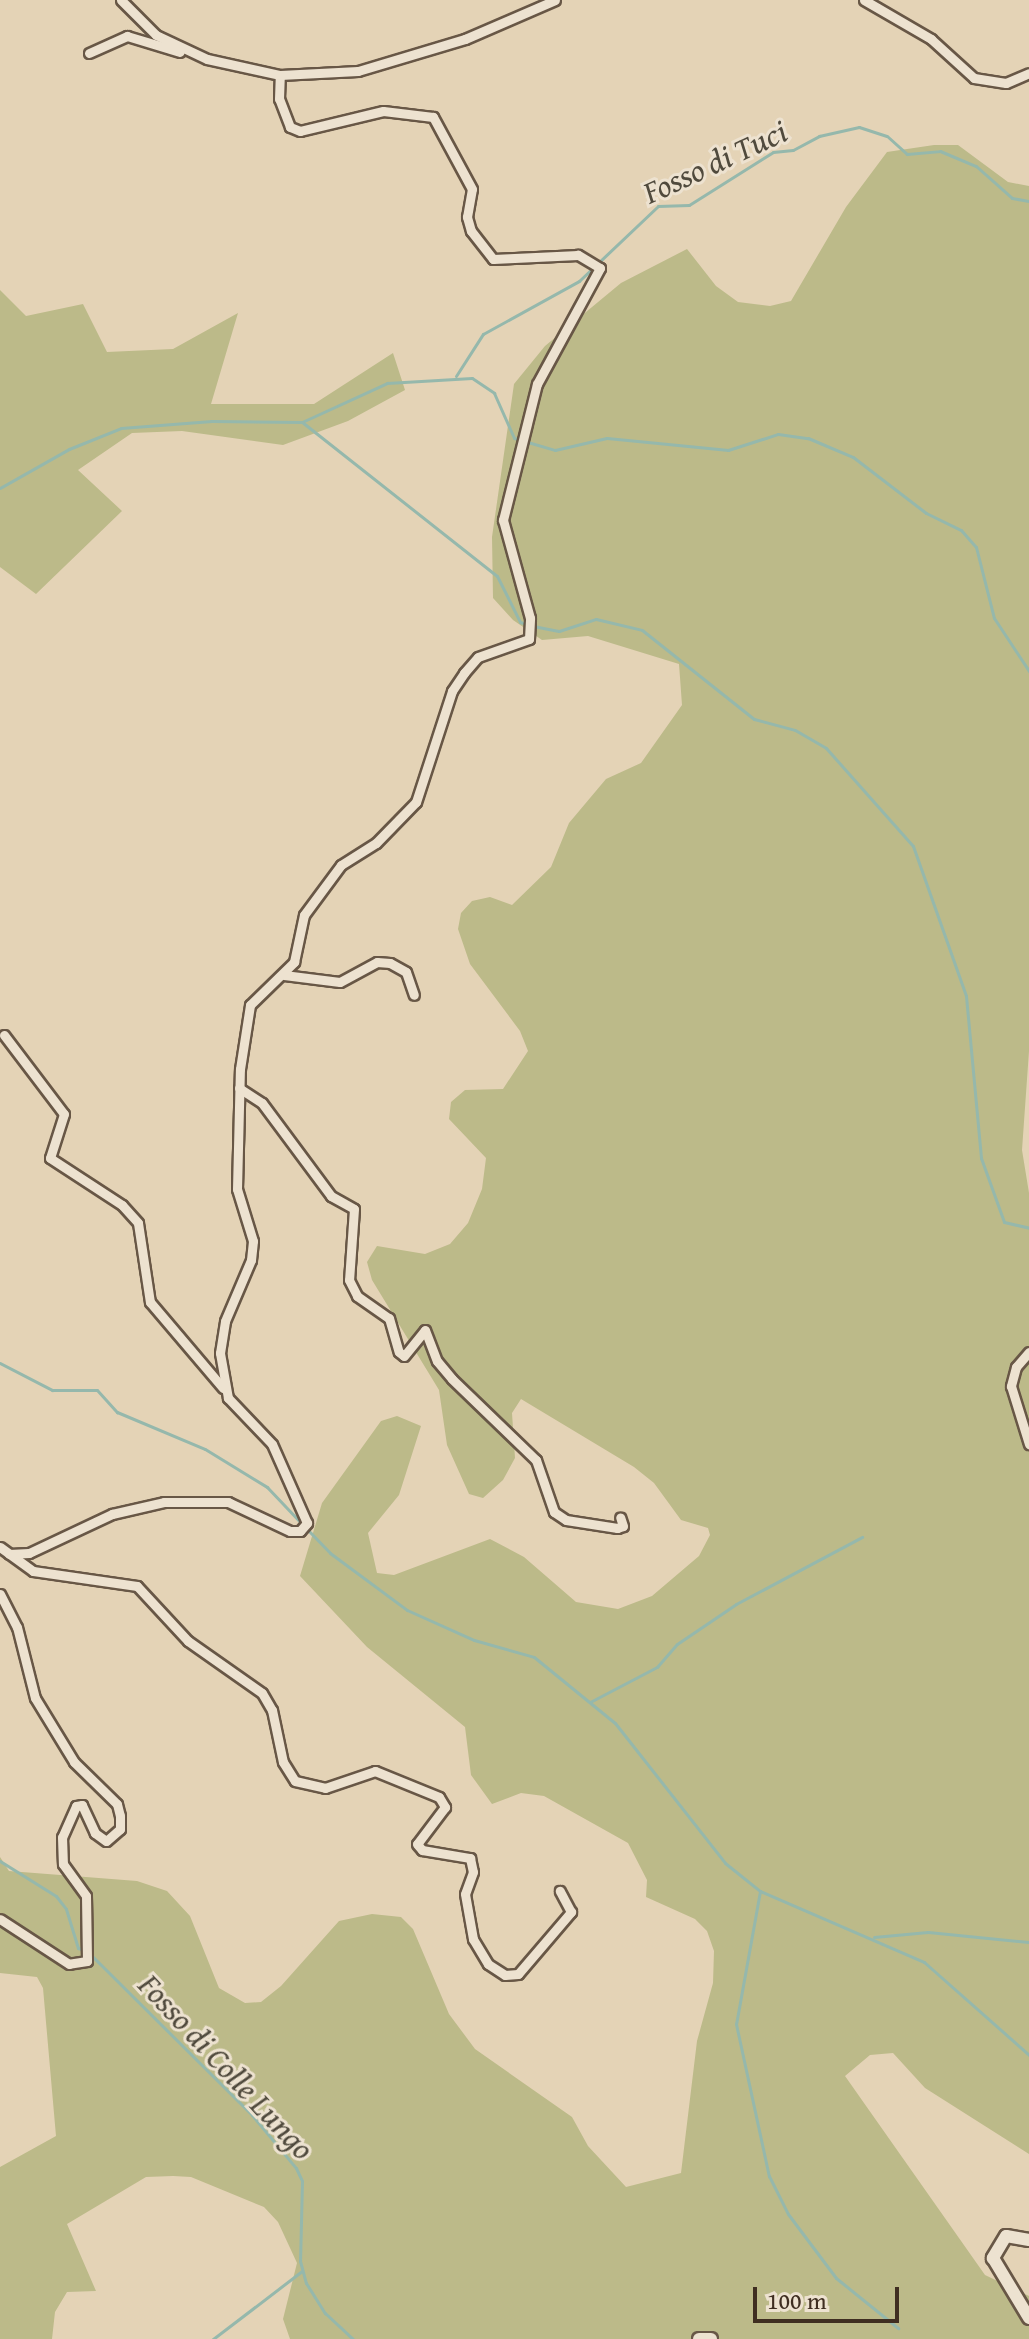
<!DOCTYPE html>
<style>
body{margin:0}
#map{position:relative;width:1029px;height:2339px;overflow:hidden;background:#e4d3b6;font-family:"Gentium Book Plus",serif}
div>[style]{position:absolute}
.green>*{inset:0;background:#bcba89}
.stream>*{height:3px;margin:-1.5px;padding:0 1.5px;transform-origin:1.5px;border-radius:1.5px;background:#95b8ac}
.roads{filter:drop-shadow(2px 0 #685746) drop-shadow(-2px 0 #685746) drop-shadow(0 2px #685746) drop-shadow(0 -2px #685746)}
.street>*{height:9px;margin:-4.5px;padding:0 4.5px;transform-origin:4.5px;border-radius:4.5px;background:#ede2d0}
.secondary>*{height:12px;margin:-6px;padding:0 6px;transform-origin:6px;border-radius:6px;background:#ede2d0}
span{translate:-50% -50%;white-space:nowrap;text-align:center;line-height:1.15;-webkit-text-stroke:6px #ede2d0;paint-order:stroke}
.water-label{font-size:32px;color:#504a3d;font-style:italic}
.scale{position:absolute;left:753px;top:2287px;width:146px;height:36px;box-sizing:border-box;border:4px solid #3f2e21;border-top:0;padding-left:10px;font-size:24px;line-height:28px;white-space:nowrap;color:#3f2e21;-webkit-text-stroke:6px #ede2d0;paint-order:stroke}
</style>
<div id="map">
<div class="green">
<i style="clip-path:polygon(934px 145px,958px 145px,1008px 182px,1029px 186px,1029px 1051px,1022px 1150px,1029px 1193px,1029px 2154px,925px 2088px,893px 2053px,870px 2055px,845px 2076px,985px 2275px,1029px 2296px,1029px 2339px,290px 2339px,283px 2319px,297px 2263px,278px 2222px,264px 2207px,191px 2177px,173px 2176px,146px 2177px,67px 2224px,96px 2291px,67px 2292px,55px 2312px,52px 2339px,0 2339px,0 2167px,56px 2136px,43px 1988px,37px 1977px,0 1973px,0 1857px,9px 1871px,137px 1881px,167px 1891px,190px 1916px,219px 1988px,245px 2003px,261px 2002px,281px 1986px,339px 1921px,372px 1914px,401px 1917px,413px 1929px,449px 2014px,475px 2049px,572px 2117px,588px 2146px,626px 2187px,681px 2173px,697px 2041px,713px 1983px,714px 1951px,707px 1931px,695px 1919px,646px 1897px,647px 1880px,628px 1843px,544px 1796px,521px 1793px,492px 1804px,471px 1775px,465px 1727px,367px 1647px,300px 1576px,322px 1503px,381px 1421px,397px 1416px,421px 1426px,399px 1495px,368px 1533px,377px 1573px,394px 1575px,490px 1539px,524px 1557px,576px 1602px,618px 1609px,652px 1596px,699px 1556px,710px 1535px,708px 1528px,681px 1520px,654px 1483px,634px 1467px,521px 1399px,512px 1413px,515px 1458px,503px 1480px,483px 1498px,469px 1494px,447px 1445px,439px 1390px,372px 1280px,367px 1262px,377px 1246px,425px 1254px,450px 1244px,468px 1223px,482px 1189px,486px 1158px,449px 1119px,451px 1102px,465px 1090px,503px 1089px,528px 1051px,520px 1031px,470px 964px,458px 929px,461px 913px,472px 901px,490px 897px,512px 905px,551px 867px,569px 823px,606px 779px,641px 763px,682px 705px,679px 664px,588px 636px,542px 640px,513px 620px,493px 598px,492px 537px,514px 384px,545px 346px,621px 283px,687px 249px,716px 286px,738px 302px,770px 306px,791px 301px,846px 207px,887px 152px)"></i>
<i style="clip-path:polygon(0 290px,26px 316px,83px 304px,107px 352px,173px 349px,238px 313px,211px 404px,314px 404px,393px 353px,405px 390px,348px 421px,283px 445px,182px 431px,132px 433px,78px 470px,122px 511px,36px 594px,0 567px)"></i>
</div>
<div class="stream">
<i style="left:456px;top:376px;width:50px;rotate:-57.3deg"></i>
<i style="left:483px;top:334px;width:110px;rotate:-28.9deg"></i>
<i style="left:579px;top:281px;width:109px;rotate:-43.5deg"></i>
<i style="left:658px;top:206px;width:31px;rotate:-2deg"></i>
<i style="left:689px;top:205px;width:99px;rotate:-32.2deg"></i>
<i style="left:773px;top:152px;width:20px;rotate:-6deg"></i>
<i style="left:793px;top:150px;width:30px;rotate:-28deg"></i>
<i style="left:819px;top:136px;width:41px;rotate:-12.7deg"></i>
<i style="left:859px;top:127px;width:29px;rotate:18deg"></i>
<i style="left:887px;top:136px;width:27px;rotate:42deg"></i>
<i style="left:907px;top:154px;width:33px;rotate:-5deg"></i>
<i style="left:940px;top:151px;width:39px;rotate:23deg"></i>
<i style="left:976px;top:166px;width:48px;rotate:41.6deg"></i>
<i style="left:1012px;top:198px;width:17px;rotate:10deg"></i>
<i style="left:302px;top:422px;width:94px;rotate:-24.6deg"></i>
<i style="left:387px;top:383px;width:85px;rotate:-3.4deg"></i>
<i style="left:472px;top:378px;width:27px;rotate:34deg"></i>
<i style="left:494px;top:393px;width:49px;rotate:66deg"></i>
<i style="left:514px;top:438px;width:43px;rotate:16.3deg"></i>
<i style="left:555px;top:450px;width:53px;rotate:-13deg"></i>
<i style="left:607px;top:438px;width:122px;rotate:5.7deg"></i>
<i style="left:728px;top:450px;width:52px;rotate:-17.7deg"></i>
<i style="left:778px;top:434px;width:30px;rotate:8deg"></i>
<i style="left:808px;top:438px;width:49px;rotate:22.9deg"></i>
<i style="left:853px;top:457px;width:92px;rotate:37.5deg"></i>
<i style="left:926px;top:513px;width:39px;rotate:26deg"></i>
<i style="left:961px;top:530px;width:23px;rotate:49deg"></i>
<i style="left:976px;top:547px;width:73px;rotate:75.8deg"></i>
<i style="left:994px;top:618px;width:64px;rotate:56.6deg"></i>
<i style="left:0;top:488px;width:79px;rotate:-29.5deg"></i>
<i style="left:69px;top:449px;width:56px;rotate:-22deg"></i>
<i style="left:121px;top:428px;width:91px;rotate:-4.4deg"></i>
<i style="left:212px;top:421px;width:90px;rotate:0.6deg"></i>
<i style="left:302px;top:422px;width:248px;rotate:38.3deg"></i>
<i style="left:497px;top:576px;width:51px;rotate:63.4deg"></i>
<i style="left:520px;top:622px;width:6px;rotate:18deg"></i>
<i style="left:533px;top:626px;width:26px;rotate:11deg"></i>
<i style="left:559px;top:631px;width:39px;rotate:-18deg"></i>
<i style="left:596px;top:619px;width:47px;rotate:13.4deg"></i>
<i style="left:642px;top:630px;width:143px;rotate:38.5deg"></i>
<i style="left:754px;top:719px;width:42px;rotate:15deg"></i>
<i style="left:795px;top:730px;width:36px;rotate:30deg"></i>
<i style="left:826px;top:748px;width:131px;rotate:48.4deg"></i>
<i style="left:913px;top:846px;width:159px;rotate:70.5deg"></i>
<i style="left:966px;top:996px;width:163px;rotate:84.7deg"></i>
<i style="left:981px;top:1158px;width:68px;rotate:70.2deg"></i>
<i style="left:1004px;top:1222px;width:26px;rotate:13deg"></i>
<i style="left:0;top:1363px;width:59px;rotate:27.4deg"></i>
<i style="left:52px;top:1390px;width:45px"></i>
<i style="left:97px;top:1390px;width:30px;rotate:48deg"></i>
<i style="left:117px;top:1412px;width:95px;rotate:22.8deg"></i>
<i style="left:205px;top:1449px;width:73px;rotate:31.5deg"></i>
<i style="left:267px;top:1487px;width:51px;rotate:46.6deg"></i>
<i style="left:307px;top:1529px;width:33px;rotate:46deg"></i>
<i style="left:330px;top:1553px;width:96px;rotate:36.5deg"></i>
<i style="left:407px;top:1610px;width:73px;rotate:24.1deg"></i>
<i style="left:474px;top:1640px;width:62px;rotate:15.8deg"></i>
<i style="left:534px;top:1657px;width:104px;rotate:39.2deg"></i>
<i style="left:615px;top:1723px;width:178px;rotate:51.8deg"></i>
<i style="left:725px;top:1863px;width:45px;rotate:38.7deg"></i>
<i style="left:760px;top:1891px;width:179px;rotate:23.4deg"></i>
<i style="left:924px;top:1962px;width:140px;rotate:41.5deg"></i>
<i style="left:590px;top:1702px;width:76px;rotate:-27.6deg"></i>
<i style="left:657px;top:1667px;width:30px;rotate:-49deg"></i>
<i style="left:677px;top:1644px;width:71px;rotate:-34.1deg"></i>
<i style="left:736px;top:1604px;width:143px;rotate:-28deg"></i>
<i style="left:0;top:1861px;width:66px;rotate:32deg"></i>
<i style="left:56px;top:1896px;width:16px;rotate:52deg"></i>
<i style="left:66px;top:1909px;width:41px;rotate:72.9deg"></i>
<i style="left:78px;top:1948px;width:7px;rotate:16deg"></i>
<i style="left:760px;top:1891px;width:135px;rotate:100.2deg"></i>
<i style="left:736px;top:2024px;width:156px;rotate:77.8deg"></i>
<i style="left:769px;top:2176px;width:42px;rotate:63.4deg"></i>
<i style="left:788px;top:2214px;width:80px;rotate:53.1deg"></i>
<i style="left:836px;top:2278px;width:80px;rotate:38.9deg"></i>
<i style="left:874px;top:1937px;width:54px;rotate:-5.3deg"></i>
<i style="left:928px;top:1932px;width:101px;rotate:5.7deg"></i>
<i style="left:91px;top:1955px;width:227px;rotate:44.8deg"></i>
<i style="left:252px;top:2115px;width:69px;rotate:50.3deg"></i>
<i style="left:296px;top:2168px;width:14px;rotate:65deg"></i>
<i style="left:302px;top:2181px;width:80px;rotate:91.4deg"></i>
<i style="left:300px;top:2261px;width:23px;rotate:75deg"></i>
<i style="left:306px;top:2283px;width:36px;rotate:58deg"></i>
<i style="left:325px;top:2313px;width:38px;rotate:43deg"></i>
<i style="left:213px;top:2339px;width:112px;rotate:-37.4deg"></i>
</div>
<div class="roads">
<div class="street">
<i style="left:121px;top:0;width:49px;rotate:45deg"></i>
<i style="left:156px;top:35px;width:56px;rotate:25.2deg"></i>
<i style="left:207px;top:59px;width:75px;rotate:12.4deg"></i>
<i style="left:280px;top:75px;width:78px;rotate:-2.9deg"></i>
<i style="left:358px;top:71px;width:112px;rotate:-16.7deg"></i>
<i style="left:465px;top:39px;width:98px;rotate:-23.4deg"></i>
<i style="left:864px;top:0;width:78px;rotate:30.2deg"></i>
<i style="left:931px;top:39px;width:58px;rotate:42.2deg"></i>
<i style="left:974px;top:78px;width:32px;rotate:9deg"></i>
<i style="left:1006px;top:83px;width:25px;rotate:-23deg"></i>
<i style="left:89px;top:53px;width:42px;rotate:-24.1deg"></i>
<i style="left:127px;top:36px;width:55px;rotate:16.8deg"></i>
<i style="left:284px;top:975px;width:56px;rotate:7.1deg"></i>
<i style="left:340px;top:982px;width:42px;rotate:-28.4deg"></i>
<i style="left:377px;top:962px;width:13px;rotate:4deg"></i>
<i style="left:390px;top:963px;width:18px;rotate:29deg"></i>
<i style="left:406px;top:972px;width:24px;rotate:71deg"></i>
<i style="left:4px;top:1035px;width:99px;rotate:52.8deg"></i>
<i style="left:64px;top:1114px;width:46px;rotate:107.7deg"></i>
<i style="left:50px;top:1158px;width:86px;rotate:33.1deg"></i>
<i style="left:122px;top:1205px;width:24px;rotate:48deg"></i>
<i style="left:138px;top:1223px;width:80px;rotate:81.4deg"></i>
<i style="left:150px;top:1302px;width:113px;rotate:49.7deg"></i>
<i style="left:239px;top:1088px;width:27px;rotate:33deg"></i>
<i style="left:262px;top:1103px;width:116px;rotate:53.4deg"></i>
<i style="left:331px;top:1196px;width:26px;rotate:29deg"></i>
<i style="left:354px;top:1209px;width:71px;rotate:94deg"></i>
<i style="left:349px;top:1280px;width:18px;rotate:63deg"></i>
<i style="left:357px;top:1296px;width:39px;rotate:35deg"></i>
<i style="left:389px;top:1318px;width:35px;rotate:74deg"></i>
<i style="left:399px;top:1352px;width:6px;rotate:39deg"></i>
<i style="left:404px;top:1356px;width:33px;rotate:-51deg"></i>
<i style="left:425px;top:1330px;width:33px;rotate:69deg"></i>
<i style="left:437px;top:1361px;width:23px;rotate:50deg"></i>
<i style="left:452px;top:1379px;width:117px;rotate:44deg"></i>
<i style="left:536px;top:1460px;width:55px;rotate:70.9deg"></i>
<i style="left:554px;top:1512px;width:14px;rotate:34deg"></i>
<i style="left:566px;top:1520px;width:52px;rotate:8.9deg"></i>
<i style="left:617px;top:1528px;width:6px;rotate:-18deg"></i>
<i style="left:623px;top:1526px;width:9px;rotate:-108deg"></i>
<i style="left:1029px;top:1352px;width:20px;rotate:131deg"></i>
<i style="left:1016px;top:1367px;width:20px;rotate:105deg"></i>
<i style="left:1011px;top:1386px;width:61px;rotate:72.8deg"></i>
<i style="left:0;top:1547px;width:41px;rotate:36deg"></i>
<i style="left:33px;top:1571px;width:105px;rotate:8.2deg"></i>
<i style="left:137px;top:1586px;width:75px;rotate:47.2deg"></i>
<i style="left:188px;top:1641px;width:90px;rotate:35.1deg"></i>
<i style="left:262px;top:1693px;width:20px;rotate:60deg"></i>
<i style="left:272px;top:1710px;width:53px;rotate:78.1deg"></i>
<i style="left:283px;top:1762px;width:22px;rotate:58deg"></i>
<i style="left:295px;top:1781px;width:31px;rotate:13deg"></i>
<i style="left:325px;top:1788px;width:53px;rotate:-18.8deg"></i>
<i style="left:375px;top:1771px;width:69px;rotate:22.1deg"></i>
<i style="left:439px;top:1797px;width:12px;rotate:59deg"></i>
<i style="left:445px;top:1807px;width:46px;rotate:127.1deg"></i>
<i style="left:417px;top:1844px;width:8px;rotate:50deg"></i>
<i style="left:422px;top:1850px;width:49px;rotate:9.5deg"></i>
<i style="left:470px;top:1858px;width:14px;rotate:78deg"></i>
<i style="left:473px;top:1872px;width:23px;rotate:110deg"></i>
<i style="left:465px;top:1894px;width:46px;rotate:79.9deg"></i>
<i style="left:473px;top:1939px;width:29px;rotate:59deg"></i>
<i style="left:488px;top:1964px;width:20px;rotate:33deg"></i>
<i style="left:505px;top:1975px;width:13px;rotate:-4deg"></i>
<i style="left:518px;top:1974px;width:82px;rotate:-49.5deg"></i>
<i style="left:571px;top:1912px;width:24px;rotate:-118deg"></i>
<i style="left:9px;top:1554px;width:20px;rotate:-3deg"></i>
<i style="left:29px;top:1553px;width:92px;rotate:-25.2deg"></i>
<i style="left:112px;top:1514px;width:53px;rotate:-13deg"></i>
<i style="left:164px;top:1502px;width:64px"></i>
<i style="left:228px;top:1502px;width:68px;rotate:25.1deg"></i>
<i style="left:290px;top:1531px;width:10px"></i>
<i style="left:300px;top:1531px;width:11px;rotate:-49deg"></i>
<i style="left:307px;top:1523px;width:86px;rotate:-113.9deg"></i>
<i style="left:272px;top:1444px;width:64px;rotate:-133.7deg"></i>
<i style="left:228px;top:1398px;width:46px;rotate:-100.1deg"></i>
<i style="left:220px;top:1353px;width:32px;rotate:-81deg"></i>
<i style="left:225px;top:1321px;width:66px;rotate:-66.9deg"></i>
<i style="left:251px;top:1260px;width:19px;rotate:-84deg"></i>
<i style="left:253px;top:1241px;width:54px;rotate:-107.1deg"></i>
<i style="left:237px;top:1189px;width:120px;rotate:-88.6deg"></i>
<i style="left:240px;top:1069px;width:65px;rotate:-81.1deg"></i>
<i style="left:250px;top:1005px;width:62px;rotate:-44.3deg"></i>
<i style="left:294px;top:962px;width:48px;rotate:-78deg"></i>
<i style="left:304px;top:915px;width:62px;rotate:-53.5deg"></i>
<i style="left:341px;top:865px;width:41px;rotate:-32.2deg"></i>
<i style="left:376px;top:843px;width:57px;rotate:-45.7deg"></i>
<i style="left:416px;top:802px;width:117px;rotate:-72deg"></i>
<i style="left:452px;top:691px;width:22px;rotate:-56deg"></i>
<i style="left:464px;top:673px;width:21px;rotate:-49deg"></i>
<i style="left:478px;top:657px;width:54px;rotate:-19.4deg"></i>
<i style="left:529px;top:639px;width:21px;rotate:-87deg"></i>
<i style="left:530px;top:618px;width:102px;rotate:-105.4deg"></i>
<i style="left:503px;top:520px;width:140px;rotate:-76deg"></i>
<i style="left:537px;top:384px;width:132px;rotate:-61.5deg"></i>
<i style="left:600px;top:268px;width:26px;rotate:-149deg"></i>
<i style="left:578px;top:255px;width:85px;rotate:177.3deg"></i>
<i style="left:493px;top:259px;width:36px;rotate:-128deg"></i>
<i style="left:471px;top:231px;width:15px;rotate:-106deg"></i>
<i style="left:467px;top:217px;width:28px;rotate:-80deg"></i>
<i style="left:472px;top:189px;width:82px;rotate:-118.4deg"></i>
<i style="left:433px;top:117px;width:50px;rotate:-173.2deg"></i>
<i style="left:383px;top:111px;width:85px;rotate:166.5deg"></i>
<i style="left:300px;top:131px;width:11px;rotate:-158deg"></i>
<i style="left:290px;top:127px;width:30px;rotate:-111deg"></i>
<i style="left:279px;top:99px;width:24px;rotate:-88deg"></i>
<i style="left:0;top:1594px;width:37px;rotate:63deg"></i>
<i style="left:17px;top:1627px;width:73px;rotate:75.8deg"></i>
<i style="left:35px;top:1698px;width:75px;rotate:58.6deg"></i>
<i style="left:74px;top:1762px;width:60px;rotate:44.3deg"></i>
<i style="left:117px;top:1804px;width:12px;rotate:76deg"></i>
<i style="left:120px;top:1816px;width:13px;rotate:90deg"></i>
<i style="left:120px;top:1829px;width:18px;rotate:139deg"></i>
<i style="left:106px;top:1841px;width:14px;rotate:-144deg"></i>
<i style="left:95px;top:1833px;width:31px;rotate:-115deg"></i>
<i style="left:82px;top:1805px;width:6px;rotate:171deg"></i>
<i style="left:76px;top:1806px;width:34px;rotate:114deg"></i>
<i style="left:62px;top:1837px;width:27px;rotate:88deg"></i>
<i style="left:63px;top:1864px;width:39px;rotate:54deg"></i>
<i style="left:86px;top:1896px;width:65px;rotate:89.1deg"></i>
<i style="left:87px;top:1961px;width:18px;rotate:171deg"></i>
<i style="left:69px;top:1964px;width:82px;rotate:-146.9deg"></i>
</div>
<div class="secondary">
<i style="left:1029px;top:2240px;width:23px;rotate:-170deg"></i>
<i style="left:1006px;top:2236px;width:26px;rotate:121deg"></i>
<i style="left:993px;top:2258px;width:70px;rotate:59deg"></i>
<i style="left:699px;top:2339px;width:12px"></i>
</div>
</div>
<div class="water-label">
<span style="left:715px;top:162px;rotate:-25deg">Fosso di Tuci</span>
<span style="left:226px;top:2067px;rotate:47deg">Fosso di Colle Lungo</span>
</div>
<div class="scale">100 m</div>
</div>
